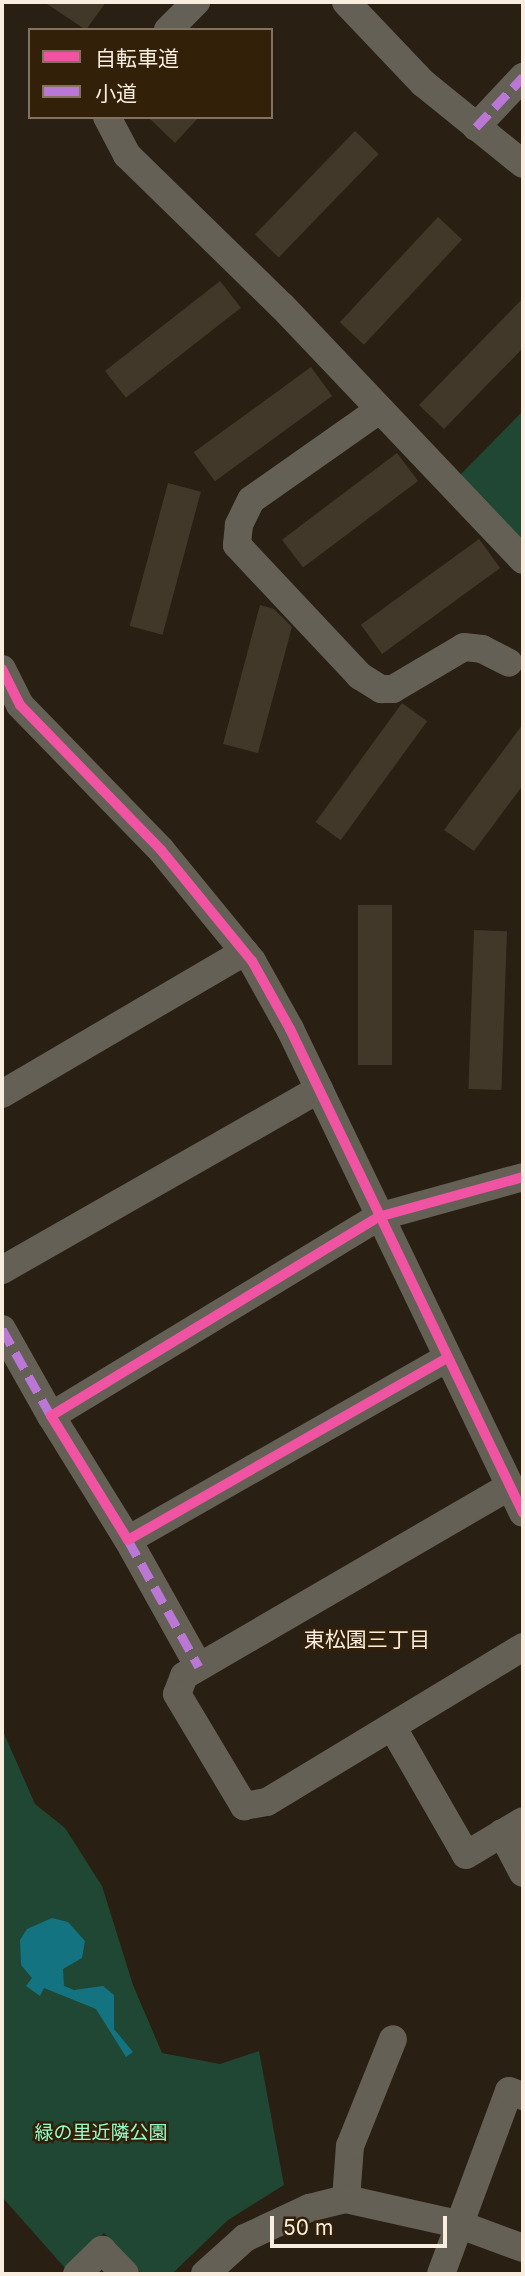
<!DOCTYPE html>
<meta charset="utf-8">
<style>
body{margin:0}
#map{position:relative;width:525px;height:2276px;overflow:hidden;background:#291f12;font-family:Inter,"Noto Sans JP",sans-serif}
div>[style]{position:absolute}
.green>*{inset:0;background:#1f4733}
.water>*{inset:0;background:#137380}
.building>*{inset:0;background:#423829;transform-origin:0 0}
.minor>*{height:28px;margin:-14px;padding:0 14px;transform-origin:14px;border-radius:14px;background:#646055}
.quiet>*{height:9px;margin-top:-4.5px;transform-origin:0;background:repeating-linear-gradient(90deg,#ba77d6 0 18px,transparent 0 27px)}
.cycleway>*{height:10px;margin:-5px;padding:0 5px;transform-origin:5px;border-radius:5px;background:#f153a3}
span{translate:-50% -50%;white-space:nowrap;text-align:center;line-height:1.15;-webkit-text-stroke:5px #322009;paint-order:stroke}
.park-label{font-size:19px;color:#95fdcb}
.neighbourhood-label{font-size:21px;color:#f9eddf}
.frame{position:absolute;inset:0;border:4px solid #f9eddf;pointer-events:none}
.legend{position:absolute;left:28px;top:28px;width:245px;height:91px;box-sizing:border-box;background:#322009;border:2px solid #82725f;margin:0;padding:9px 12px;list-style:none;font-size:21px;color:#f9eddf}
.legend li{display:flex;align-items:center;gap:14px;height:35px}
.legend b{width:35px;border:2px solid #82725f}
.scale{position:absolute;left:270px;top:2216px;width:177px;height:32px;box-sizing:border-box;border:4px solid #f9eddf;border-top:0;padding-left:9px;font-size:21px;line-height:24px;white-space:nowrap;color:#f9eddf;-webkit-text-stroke:5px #322009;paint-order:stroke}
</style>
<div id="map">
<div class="green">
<i style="clip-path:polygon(523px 411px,523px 544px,458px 477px)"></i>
<i style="clip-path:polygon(2px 1729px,35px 1804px,65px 1828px,102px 1886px,133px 1985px,162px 2053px,220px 2064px,259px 2051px,284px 2185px,228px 2220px,172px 2274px,142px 2274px,104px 2233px,65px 2268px,2px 2197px)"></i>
</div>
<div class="water">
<i style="clip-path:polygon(52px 1918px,68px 1922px,85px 1941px,82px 1958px,63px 1969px,64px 1986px,74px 1990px,103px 1986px,114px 1995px,114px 2029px,133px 2052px,126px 2057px,96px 2009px,44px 1988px,40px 1996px,26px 1986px,32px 1978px,21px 1965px,20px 1940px,27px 1929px)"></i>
</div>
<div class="building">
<i style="clip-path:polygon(44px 2px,106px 2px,86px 30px)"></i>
<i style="clip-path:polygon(148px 117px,199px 117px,175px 143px)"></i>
<i style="left:355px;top:131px;width:33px;height:144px;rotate:44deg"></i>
<i style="left:438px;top:217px;width:33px;height:144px;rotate:43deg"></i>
<i style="left:220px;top:281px;width:34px;height:146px;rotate:52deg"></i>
<i style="clip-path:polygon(523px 298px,523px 348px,444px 429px,419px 405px)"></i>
<i style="left:311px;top:367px;width:36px;height:145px;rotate:54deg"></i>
<i style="left:397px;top:453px;width:35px;height:144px;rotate:53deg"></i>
<i style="left:168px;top:483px;width:34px;height:148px;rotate:15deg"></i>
<i style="left:479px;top:539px;width:36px;height:146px;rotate:54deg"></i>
<i style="clip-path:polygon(260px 605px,274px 609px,292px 627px,258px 753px,223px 744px)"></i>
<i style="left:402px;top:703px;width:31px;height:147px;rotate:36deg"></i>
<i style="clip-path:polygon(523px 724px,523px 785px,474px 851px,444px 830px)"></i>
<i style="left:358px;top:905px;width:34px;height:160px"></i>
<i style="left:474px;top:930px;width:33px;height:159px;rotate:2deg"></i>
</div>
<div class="minor">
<i style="left:346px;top:2px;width:112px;rotate:46.5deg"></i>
<i style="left:423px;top:83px;width:129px;rotate:39deg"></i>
<i style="left:168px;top:30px;width:40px;rotate:-45deg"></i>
<i style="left:107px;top:117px;width:43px;rotate:62.2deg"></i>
<i style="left:127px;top:155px;width:216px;rotate:44.3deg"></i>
<i style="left:282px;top:306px;width:350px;rotate:46.5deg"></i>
<i style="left:476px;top:127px;width:69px;rotate:-46.8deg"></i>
<i style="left:379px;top:410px;width:156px;rotate:144.9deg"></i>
<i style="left:251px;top:500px;width:28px;rotate:116deg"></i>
<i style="left:239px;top:525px;width:20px;rotate:96deg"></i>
<i style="left:237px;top:545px;width:180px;rotate:46.8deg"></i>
<i style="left:360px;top:676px;width:25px;rotate:32deg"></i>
<i style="left:381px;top:689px;width:12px"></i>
<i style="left:393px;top:689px;width:82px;rotate:-30.6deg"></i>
<i style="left:464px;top:647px;width:18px;rotate:6deg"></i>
<i style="left:482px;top:649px;width:30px;rotate:27deg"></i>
<i style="left:2px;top:669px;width:40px;rotate:63.4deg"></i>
<i style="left:20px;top:705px;width:202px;rotate:45.8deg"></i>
<i style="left:161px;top:850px;width:144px;rotate:50.7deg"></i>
<i style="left:252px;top:961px;width:78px;rotate:60.8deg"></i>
<i style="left:290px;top:1029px;width:537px;rotate:64.29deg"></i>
<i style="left:2px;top:1094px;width:281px;rotate:-30.4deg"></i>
<i style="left:2px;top:1270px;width:365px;rotate:-29.7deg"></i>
<i style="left:2px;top:1329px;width:100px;rotate:60.6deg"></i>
<i style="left:447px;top:1358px;width:367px;rotate:150.3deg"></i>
<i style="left:128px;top:1540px;width:146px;rotate:-121.8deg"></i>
<i style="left:51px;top:1416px;width:383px;rotate:-31.3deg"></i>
<i style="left:378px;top:1217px;width:150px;rotate:-15.4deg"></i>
<i style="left:510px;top:1486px;width:377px;rotate:149.8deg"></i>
<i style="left:184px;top:1676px;width:19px;rotate:111deg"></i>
<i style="left:177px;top:1694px;width:131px;rotate:59.1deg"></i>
<i style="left:244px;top:1806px;width:23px;rotate:-10deg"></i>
<i style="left:267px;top:1802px;width:299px;rotate:-31.2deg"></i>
<i style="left:128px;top:1540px;width:145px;rotate:60.8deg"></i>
<i style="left:393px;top:1728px;width:146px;rotate:60.1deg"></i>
<i style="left:466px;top:1855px;width:66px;rotate:-30.8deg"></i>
<i style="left:502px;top:1833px;width:45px;rotate:62.3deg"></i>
<i style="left:346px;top:2199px;width:53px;rotate:-85.7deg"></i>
<i style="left:350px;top:2146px;width:115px;rotate:-68.1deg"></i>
<i style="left:77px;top:2274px;width:35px;rotate:-44deg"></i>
<i style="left:102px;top:2250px;width:33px;rotate:46deg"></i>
<i style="left:205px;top:2274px;width:54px;rotate:-42deg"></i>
<i style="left:245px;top:2238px;width:71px;rotate:-25.1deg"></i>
<i style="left:309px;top:2208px;width:38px;rotate:-14deg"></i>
<i style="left:346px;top:2199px;width:115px;rotate:12.6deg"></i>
<i style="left:458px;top:2224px;width:69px;rotate:20.3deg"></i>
<i style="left:441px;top:2274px;width:195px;rotate:-69.6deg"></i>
<i style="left:509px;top:2091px;width:15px;rotate:20deg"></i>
</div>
<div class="quiet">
<i style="left:476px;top:127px;width:69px;rotate:-46.8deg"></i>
<i style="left:2px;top:1329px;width:100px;rotate:60.6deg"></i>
<i style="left:128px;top:1540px;width:145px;rotate:60.8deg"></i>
</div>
<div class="cycleway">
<i style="left:2px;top:669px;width:40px;rotate:63.4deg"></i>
<i style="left:20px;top:705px;width:202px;rotate:45.8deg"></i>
<i style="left:161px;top:850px;width:144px;rotate:50.7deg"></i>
<i style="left:252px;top:961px;width:78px;rotate:60.8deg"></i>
<i style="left:290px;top:1029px;width:537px;rotate:64.29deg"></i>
<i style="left:447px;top:1358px;width:367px;rotate:150.3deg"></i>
<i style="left:128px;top:1540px;width:146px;rotate:-121.8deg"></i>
<i style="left:51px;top:1416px;width:383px;rotate:-31.3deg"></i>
<i style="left:378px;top:1217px;width:150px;rotate:-15.4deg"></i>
</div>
<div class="park-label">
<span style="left:101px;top:2133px">緑の里近隣公園</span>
</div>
<div class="neighbourhood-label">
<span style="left:367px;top:1640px">東松園三丁目</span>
</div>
<div class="frame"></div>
<ul class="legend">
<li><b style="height:9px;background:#f153a3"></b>自転車道</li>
<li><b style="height:9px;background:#ba77d6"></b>小道</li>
</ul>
<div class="scale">50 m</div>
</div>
